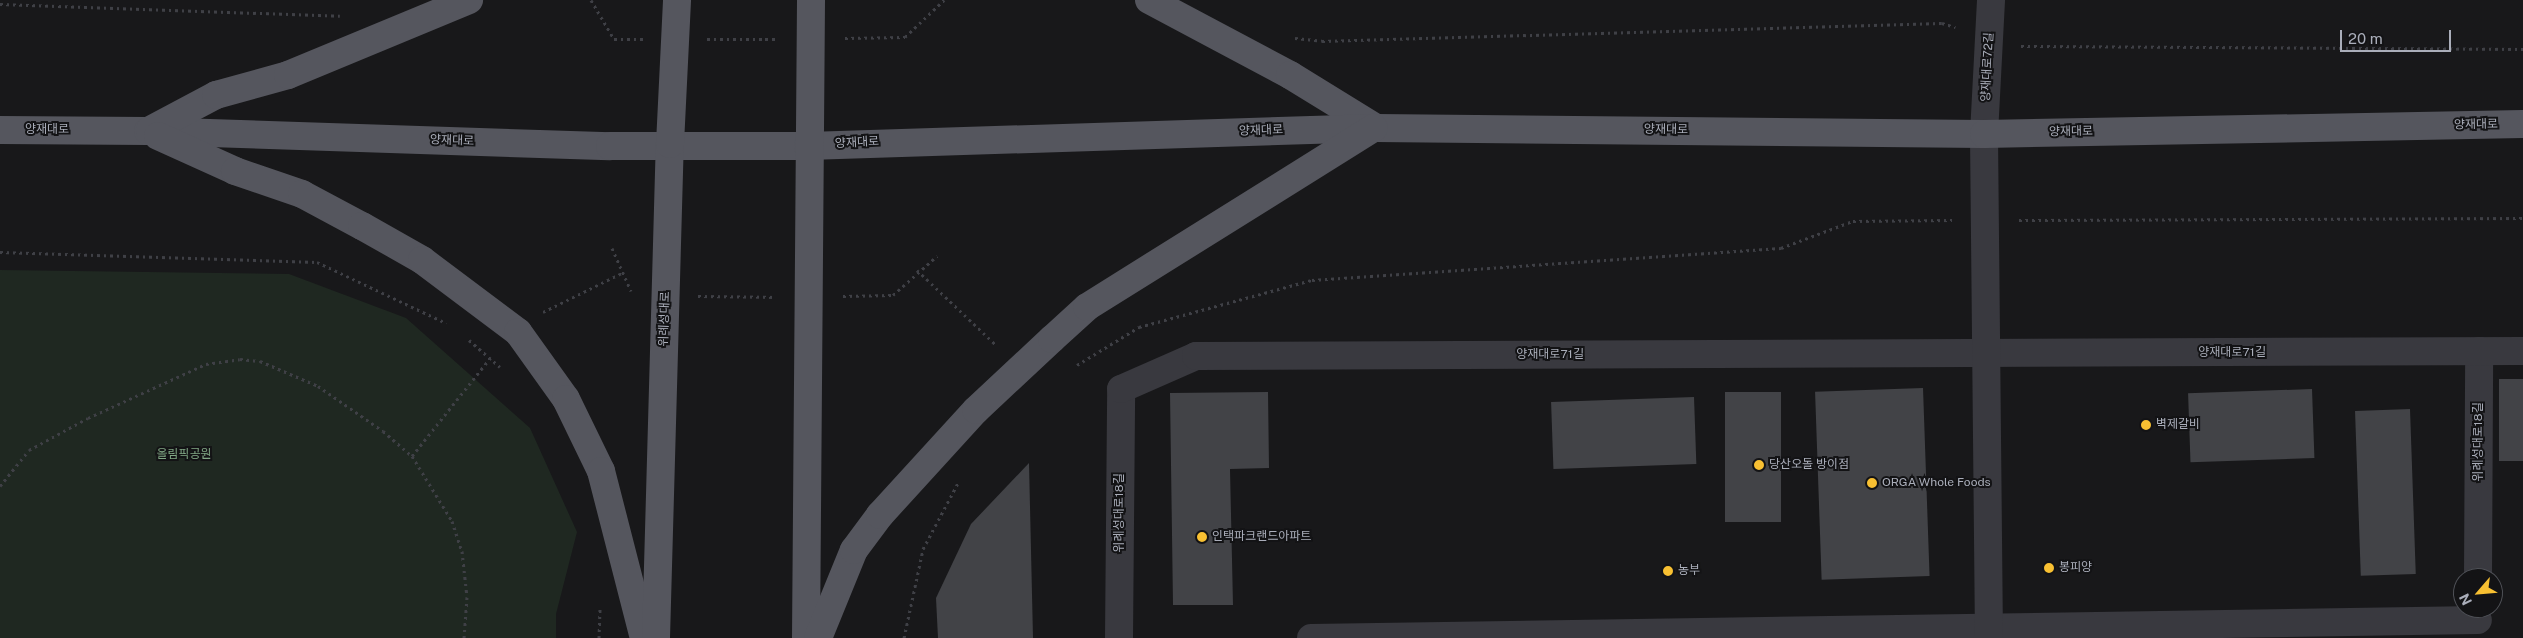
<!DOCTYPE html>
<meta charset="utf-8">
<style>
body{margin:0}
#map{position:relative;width:2523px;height:638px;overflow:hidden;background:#18181a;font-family:"Public Sans","Noto Sans KR",sans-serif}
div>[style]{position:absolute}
.green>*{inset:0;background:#1f2821}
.building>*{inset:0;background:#424347;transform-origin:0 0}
.path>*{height:3px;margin-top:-1.5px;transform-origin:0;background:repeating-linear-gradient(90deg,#3f4046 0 2.5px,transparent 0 6.5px)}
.minor>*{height:28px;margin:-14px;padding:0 14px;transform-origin:14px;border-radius:14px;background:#39393f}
.primary>*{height:28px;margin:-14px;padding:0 14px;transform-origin:14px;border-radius:14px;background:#55565e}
.dots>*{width:14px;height:14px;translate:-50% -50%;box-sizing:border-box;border:2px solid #131315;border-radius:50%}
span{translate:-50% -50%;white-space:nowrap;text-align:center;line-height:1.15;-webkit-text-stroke:4px #131315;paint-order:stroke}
.street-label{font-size:12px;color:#aaaeba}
.poi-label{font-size:12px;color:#aaaeba}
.left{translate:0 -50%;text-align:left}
.park-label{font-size:12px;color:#80a684}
.north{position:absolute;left:2453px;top:568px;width:50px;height:50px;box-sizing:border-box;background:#131315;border:1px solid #4f5157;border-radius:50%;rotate:243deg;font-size:14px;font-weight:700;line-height:20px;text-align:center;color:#aaaeba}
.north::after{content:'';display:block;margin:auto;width:18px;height:22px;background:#f8c032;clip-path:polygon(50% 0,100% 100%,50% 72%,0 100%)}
.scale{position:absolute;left:2340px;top:30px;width:111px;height:22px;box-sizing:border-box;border:2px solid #aaaeba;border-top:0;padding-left:6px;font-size:15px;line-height:18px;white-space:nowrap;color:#aaaeba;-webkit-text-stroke:4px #131315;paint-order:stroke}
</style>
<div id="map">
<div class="green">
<i style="clip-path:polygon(0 270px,289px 274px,406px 318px,530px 428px,577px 532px,556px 614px,556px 638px,0 638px)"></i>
</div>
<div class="building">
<i style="left:2499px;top:379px;width:24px;height:82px"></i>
<i style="left:1923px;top:388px;width:188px;height:108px;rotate:88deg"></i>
<i style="left:2312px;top:389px;width:69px;height:124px;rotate:88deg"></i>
<i style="clip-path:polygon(1268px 392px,1269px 468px,1230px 469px,1233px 605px,1173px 605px,1170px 393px)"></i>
<i style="left:1725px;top:392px;width:56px;height:130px"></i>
<i style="left:1694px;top:397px;width:67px;height:143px;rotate:88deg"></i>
<i style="left:2410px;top:409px;width:165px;height:55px;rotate:88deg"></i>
<i style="clip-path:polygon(1029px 463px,1033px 638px,938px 638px,936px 598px,971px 524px)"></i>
</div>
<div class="path">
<i style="left:591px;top:0;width:45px;rotate:59.5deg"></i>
<i style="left:614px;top:39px;width:29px"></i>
<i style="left:0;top:4px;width:340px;rotate:2deg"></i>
<i style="left:845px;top:38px;width:60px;rotate:-1deg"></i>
<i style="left:905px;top:37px;width:54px;rotate:-43.5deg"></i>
<i style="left:1295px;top:38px;width:27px;rotate:6deg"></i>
<i style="left:1322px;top:41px;width:620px;rotate:-1.66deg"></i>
<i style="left:1942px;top:23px;width:14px;rotate:17deg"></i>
<i style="left:707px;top:39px;width:71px"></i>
<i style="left:2021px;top:46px;width:502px;rotate:0.34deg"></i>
<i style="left:2019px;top:220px;width:504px;rotate:-0.23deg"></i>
<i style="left:612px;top:248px;width:47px;rotate:66.2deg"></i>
<i style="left:0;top:252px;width:317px;rotate:1.8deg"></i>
<i style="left:317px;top:262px;width:143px;rotate:25.3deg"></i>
<i style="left:917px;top:270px;width:109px;rotate:43.5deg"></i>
<i style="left:698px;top:296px;width:78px;rotate:0.7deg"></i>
<i style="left:843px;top:296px;width:50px;rotate:-1.1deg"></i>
<i style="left:893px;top:295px;width:59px;rotate:-41.6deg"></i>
<i style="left:543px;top:312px;width:88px;rotate:-26.3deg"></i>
<i style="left:469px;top:340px;width:41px;rotate:41.1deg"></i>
<i style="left:1077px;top:365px;width:73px;rotate:-31.5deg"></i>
<i style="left:1139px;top:327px;width:179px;rotate:-15.2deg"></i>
<i style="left:1312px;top:280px;width:470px;rotate:-3.9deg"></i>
<i style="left:1781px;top:248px;width:77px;rotate:-20.6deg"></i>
<i style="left:1853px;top:221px;width:99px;rotate:-0.6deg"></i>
<i style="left:412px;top:456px;width:127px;rotate:-51.4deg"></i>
<i style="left:0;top:486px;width:46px;rotate:-51.1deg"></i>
<i style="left:29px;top:450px;width:67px;rotate:-28.5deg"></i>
<i style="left:88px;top:418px;width:130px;rotate:-24.6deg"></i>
<i style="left:206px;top:364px;width:34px;rotate:-8deg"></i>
<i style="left:240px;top:359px;width:20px;rotate:6deg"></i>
<i style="left:260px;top:361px;width:63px;rotate:23.3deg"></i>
<i style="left:318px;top:386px;width:79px;rotate:34.7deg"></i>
<i style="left:383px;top:431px;width:38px;rotate:41deg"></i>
<i style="left:412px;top:456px;width:76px;rotate:58.4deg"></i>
<i style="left:452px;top:521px;width:32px;rotate:72deg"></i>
<i style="left:462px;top:551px;width:46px;rotate:83.8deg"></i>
<i style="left:467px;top:597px;width:41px;rotate:94.2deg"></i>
<i style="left:599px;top:638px;width:32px;rotate:-88deg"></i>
<i style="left:904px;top:638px;width:91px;rotate:-77.9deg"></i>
<i style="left:923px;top:549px;width:77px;rotate:-62.1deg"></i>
</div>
<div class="minor">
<i style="left:2478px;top:578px;width:227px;rotate:-89.7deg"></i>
<i style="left:1119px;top:638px;width:249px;rotate:-89.5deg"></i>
<i style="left:1121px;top:389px;width:82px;rotate:-23.7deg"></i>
<i style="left:1196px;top:356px;width:1327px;rotate:-0.22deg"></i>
<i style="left:1311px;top:638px;width:1167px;rotate:-0.88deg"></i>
<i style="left:1989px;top:638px;width:504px;rotate:-90.57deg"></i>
<i style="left:1984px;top:134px;width:134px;rotate:-87deg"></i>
</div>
<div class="primary">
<i style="left:1149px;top:0;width:160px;rotate:28deg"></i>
<i style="left:1290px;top:75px;width:101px;rotate:31.6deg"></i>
<i style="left:0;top:130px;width:148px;rotate:0.4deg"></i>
<i style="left:148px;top:131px;width:462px;rotate:1.9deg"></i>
<i style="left:610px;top:146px;width:198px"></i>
<i style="left:808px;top:146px;width:568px;rotate:-1.82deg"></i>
<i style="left:1376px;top:128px;width:608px;rotate:0.57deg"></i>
<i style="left:1984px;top:134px;width:539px;rotate:-1.06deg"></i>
<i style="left:150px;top:130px;width:75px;rotate:-27.9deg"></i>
<i style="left:216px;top:95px;width:75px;rotate:-15.5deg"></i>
<i style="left:288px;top:75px;width:196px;rotate:-22.5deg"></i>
<i style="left:158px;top:136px;width:85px;rotate:24.4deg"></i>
<i style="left:235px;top:171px;width:71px;rotate:18.9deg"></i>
<i style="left:302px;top:194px;width:68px;rotate:28.1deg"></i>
<i style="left:362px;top:226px;width:69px;rotate:29.5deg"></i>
<i style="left:422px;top:260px;width:120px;rotate:36.9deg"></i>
<i style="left:518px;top:332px;width:82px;rotate:54.4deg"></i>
<i style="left:566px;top:399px;width:80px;rotate:64.1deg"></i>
<i style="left:601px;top:471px;width:172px;rotate:75.6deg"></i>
<i style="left:656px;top:638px;width:494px;rotate:-88.4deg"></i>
<i style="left:670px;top:144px;width:144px;rotate:-87.2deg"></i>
<i style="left:806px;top:638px;width:638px;rotate:-89.55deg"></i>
<i style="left:818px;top:638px;width:95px;rotate:-67.8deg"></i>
<i style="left:854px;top:550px;width:44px;rotate:-53.4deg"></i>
<i style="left:880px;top:515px;width:142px;rotate:-47.6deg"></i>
<i style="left:976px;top:410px;width:104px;rotate:-43.1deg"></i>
<i style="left:1052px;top:339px;width:47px;rotate:-42.4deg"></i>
<i style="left:1087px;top:307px;width:338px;rotate:-32deg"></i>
</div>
<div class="dots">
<i style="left:2146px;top:425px;background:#f8c032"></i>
<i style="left:1759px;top:465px;background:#f8c032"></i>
<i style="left:1872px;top:483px;background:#f8c032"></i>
<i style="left:1202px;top:537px;background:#f8c032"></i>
<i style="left:2049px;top:568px;background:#f8c032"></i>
<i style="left:1668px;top:571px;background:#f8c032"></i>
</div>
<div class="street-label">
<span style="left:1988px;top:67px;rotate:-87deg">양재대로72길</span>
<span style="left:2476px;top:125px;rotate:-1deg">양재대로</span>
<span style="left:47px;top:130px">양재대로</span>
<span style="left:1666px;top:130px;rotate:1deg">양재대로</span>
<span style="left:1261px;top:131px;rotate:-2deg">양재대로</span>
<span style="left:2071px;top:132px;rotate:-1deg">양재대로</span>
<span style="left:452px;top:141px;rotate:2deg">양재대로</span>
<span style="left:857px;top:143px;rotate:-3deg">양재대로</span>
<span style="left:665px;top:319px;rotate:-88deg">위례성대로</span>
<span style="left:2232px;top:353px">양재대로71길</span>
<span style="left:1550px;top:355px">양재대로71길</span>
<span style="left:2479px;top:442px;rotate:-90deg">위례성대로18길</span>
<span style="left:1120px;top:513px;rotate:-90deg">위례성대로18길</span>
</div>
<div class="poi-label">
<span class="left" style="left:2156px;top:425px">벽제갈비</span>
<span class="left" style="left:1769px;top:465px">당산오돌 방이점</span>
<span class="left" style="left:1882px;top:483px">ORGA Whole Foods</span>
<span class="left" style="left:1212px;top:537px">인택파크랜드아파트</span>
<span class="left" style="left:2059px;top:568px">봉피양</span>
<span class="left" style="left:1678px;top:571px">농부</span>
</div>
<div class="park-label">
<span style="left:184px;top:455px">올림픽공원</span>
</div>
<div class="north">N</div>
<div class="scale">20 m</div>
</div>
